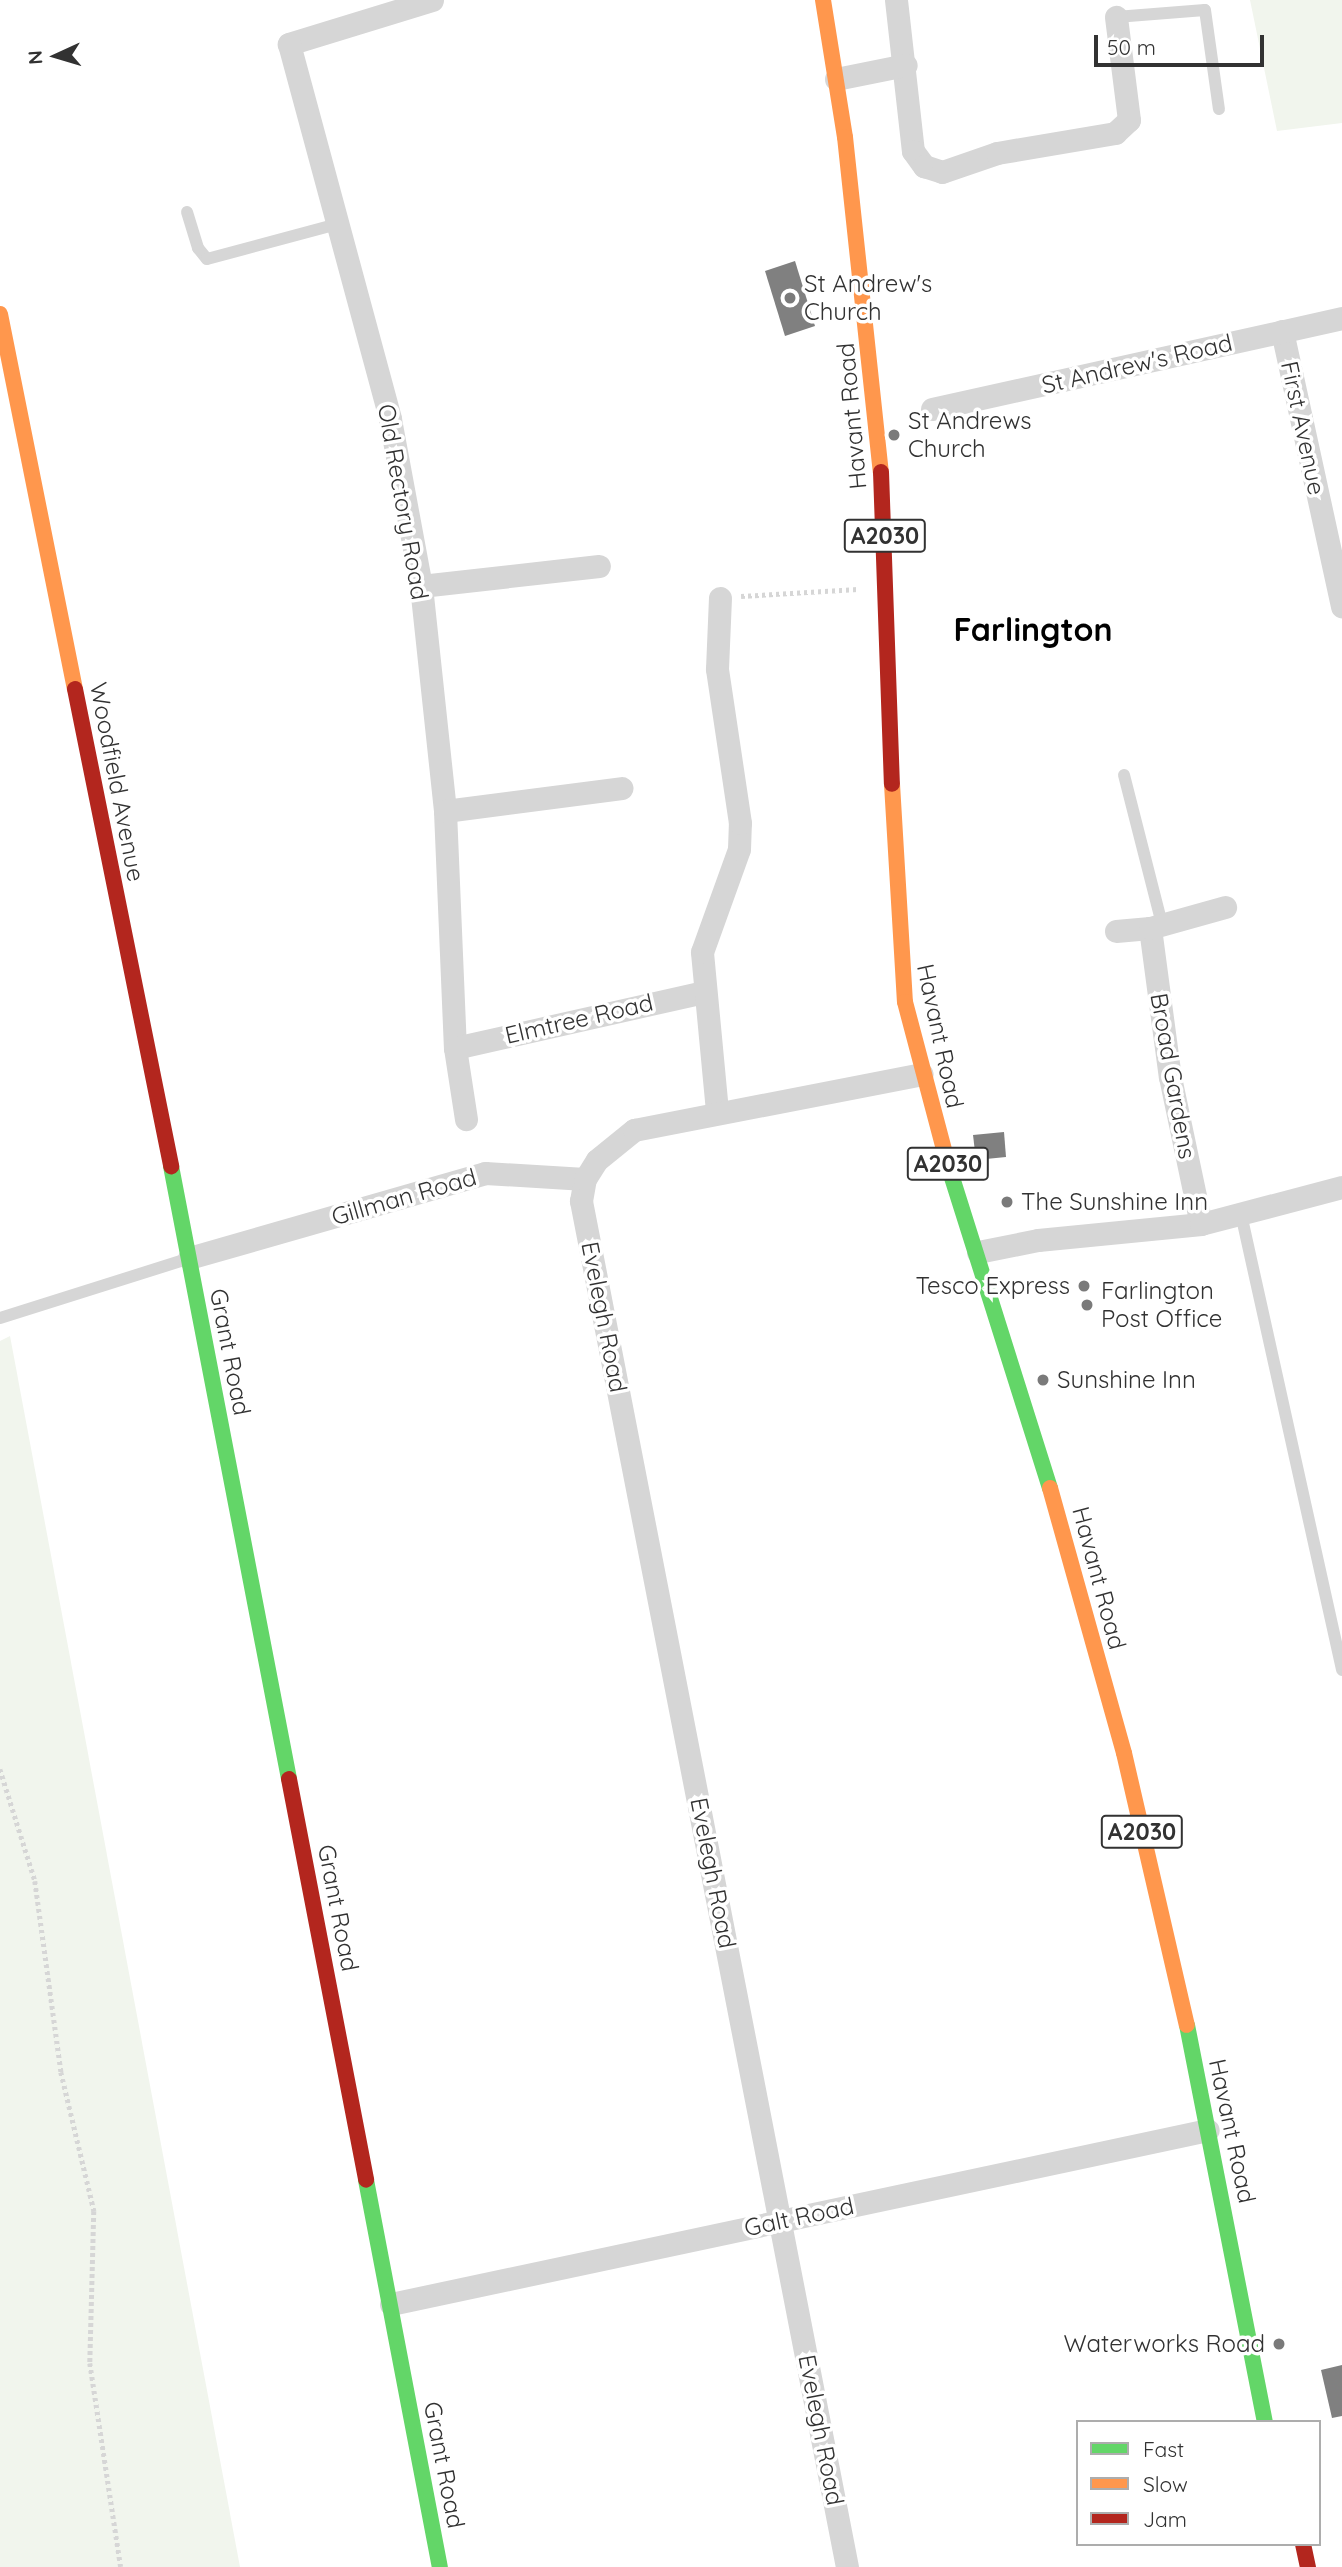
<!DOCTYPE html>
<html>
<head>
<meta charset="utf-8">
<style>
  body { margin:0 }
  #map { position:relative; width:1342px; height:2567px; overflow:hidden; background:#fff; font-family:Quicksand,sans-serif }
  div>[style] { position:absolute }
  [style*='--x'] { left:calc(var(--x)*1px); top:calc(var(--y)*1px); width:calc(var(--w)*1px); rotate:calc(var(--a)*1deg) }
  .green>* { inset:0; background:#f1f5ed }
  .building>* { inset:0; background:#808080 }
  .path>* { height:4.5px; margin-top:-2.25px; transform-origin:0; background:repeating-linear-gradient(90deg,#d6d6d6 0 3.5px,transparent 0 7px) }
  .lane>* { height:12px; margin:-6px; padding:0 6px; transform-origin:6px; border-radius:6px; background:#d6d6d6 }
  .street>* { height:23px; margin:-11.5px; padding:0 11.5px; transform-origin:11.5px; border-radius:11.5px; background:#d6d6d6 }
  .fast>* { height:16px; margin:-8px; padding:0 8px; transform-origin:8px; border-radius:8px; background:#63d668 }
  .slow>* { height:16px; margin:-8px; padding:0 8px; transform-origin:8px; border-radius:8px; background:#ff974d }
  .jam>* { height:16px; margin:-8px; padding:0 8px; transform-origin:8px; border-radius:8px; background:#b3261e }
  .dots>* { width:19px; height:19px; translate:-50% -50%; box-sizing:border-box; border:4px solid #fff; border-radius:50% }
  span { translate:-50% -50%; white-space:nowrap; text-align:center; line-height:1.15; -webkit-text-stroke:7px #fff; paint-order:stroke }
  .shield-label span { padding:2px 5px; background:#fff; border:2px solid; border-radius:5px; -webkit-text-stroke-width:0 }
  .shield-label { font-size:23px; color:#323232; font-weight:700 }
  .poi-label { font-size:24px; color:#323232 }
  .left { translate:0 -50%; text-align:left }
  .right { translate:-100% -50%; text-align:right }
  .street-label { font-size:24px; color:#323232 }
  .district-label { font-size:32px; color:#000; font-weight:700 }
  .legend { position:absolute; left:1076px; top:2420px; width:245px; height:126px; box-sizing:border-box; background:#fff; border:2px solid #adadad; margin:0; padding:9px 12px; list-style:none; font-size:21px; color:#323232 }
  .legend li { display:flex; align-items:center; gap:14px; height:35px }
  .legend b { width:35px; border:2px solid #adadad }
  .north { position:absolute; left:21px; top:21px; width:70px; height:70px; -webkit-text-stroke:5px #fff; paint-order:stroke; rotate:266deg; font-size:19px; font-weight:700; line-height:28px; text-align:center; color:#323232 }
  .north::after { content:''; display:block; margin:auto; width:24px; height:32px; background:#323232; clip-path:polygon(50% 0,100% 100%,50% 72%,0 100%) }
  .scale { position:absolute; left:1094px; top:35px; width:170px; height:32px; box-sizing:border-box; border:4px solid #323232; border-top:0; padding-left:9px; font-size:21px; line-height:24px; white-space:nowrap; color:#323232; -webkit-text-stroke:5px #fff; paint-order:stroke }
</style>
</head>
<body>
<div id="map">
  <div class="green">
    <div style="clip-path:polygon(1250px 0,1342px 0,1342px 123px,1277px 131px)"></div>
    <div style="clip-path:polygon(10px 1336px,240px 2567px,0 2567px,0 1341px)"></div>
  </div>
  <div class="building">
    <div style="clip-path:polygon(795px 261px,815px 326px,785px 336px,765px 271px)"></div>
    <div style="clip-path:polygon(1004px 1132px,1006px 1157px,976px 1160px,973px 1135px)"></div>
    <div style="clip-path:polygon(1342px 2365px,1342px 2416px,1332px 2418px,1321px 2370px)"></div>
  </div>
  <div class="path">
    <div style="--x:741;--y:596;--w:117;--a:-3.4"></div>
    <div style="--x:0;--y:1769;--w:117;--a:72.6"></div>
    <div style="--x:35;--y:1881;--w:193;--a:82.2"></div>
    <div style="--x:61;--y:2072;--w:143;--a:76.6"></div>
    <div style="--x:94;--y:2211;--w:152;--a:91.5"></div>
    <div style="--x:90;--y:2363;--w:206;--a:81.4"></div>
  </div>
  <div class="lane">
    <div style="--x:1116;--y:17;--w:89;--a:-4.5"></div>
    <div style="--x:1205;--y:10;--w:100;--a:82"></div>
    <div style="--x:187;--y:212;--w:38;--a:73"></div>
    <div style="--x:198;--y:248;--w:14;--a:51"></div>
    <div style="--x:207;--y:259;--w:136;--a:-15"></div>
    <div style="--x:1124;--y:775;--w:154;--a:75.7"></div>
    <div style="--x:1241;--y:1214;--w:467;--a:77.5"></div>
    <div style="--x:0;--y:1318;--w:196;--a:-17.5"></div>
  </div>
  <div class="street">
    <div style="--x:432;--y:0;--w:150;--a:162.9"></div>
    <div style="--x:289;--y:44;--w:388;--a:74.9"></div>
    <div style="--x:390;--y:419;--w:170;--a:79.5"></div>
    <div style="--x:421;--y:586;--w:226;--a:83.9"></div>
    <div style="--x:445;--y:811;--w:237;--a:87.6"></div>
    <div style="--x:455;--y:1048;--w:72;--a:81.2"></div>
    <div style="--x:896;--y:0;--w:152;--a:83.6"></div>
    <div style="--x:913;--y:151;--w:19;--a:54"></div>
    <div style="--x:924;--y:166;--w:19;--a:18"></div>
    <div style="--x:942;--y:172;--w:58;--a:-19.1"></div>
    <div style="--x:997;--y:153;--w:120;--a:-9.6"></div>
    <div style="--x:1115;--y:133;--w:19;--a:-43"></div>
    <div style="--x:1129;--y:120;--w:104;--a:-97.2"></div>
    <div style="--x:836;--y:79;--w:71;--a:-11.3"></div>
    <div style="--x:1282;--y:331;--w:282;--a:77.7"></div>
    <div style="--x:932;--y:409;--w:420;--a:-12.5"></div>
    <div style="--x:421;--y:586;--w:179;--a:-6.4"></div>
    <div style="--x:445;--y:811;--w:178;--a:-7.4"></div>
    <div style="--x:1150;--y:928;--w:150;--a:82.4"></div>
    <div style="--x:1170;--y:1077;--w:150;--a:78.1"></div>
    <div style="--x:1116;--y:931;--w:34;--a:-5"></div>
    <div style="--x:1150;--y:928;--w:78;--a:-15.6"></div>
    <div style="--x:455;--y:1048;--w:254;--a:-12.7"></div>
    <div style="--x:717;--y:1111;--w:160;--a:-95.4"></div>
    <div style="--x:702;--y:952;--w:109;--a:-70.2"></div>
    <div style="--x:739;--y:849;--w:26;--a:-88"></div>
    <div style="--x:740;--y:823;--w:156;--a:-98.5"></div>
    <div style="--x:717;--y:669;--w:71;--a:-87.6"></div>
    <div style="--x:978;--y:1252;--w:61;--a:-11.3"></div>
    <div style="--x:1038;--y:1240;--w:164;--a:-5.6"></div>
    <div style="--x:1201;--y:1224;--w:146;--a:-14.7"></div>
    <div style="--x:189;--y:1258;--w:308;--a:-16"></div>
    <div style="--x:485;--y:1173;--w:100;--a:3.4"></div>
    <div style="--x:391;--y:2304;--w:835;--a:-12.02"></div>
    <div style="--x:847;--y:2567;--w:1392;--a:-101.02"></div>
    <div style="--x:581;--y:1201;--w:22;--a:-80"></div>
    <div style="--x:585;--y:1179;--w:22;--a:-58"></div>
    <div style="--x:597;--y:1160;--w:48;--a:-39"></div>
    <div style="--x:634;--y:1130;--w:293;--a:-11"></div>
  </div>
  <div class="fast">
    <div style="--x:171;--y:1166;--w:624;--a:79.1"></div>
    <div style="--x:949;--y:1168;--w:336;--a:72.5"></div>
    <div style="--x:1187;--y:2025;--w:405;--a:78.9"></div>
    <div style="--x:366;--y:2180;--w:394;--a:79.2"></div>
  </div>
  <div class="slow">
    <div style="--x:823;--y:0;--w:139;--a:80.9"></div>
    <div style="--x:845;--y:137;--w:337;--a:83.9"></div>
    <div style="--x:0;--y:314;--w:382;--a:78.7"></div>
    <div style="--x:892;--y:784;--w:218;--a:86.6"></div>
    <div style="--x:905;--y:1002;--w:172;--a:75.2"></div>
    <div style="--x:1050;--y:1488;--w:275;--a:74.4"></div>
    <div style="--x:1124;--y:1753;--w:279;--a:77"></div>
  </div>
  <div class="jam">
    <div style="--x:881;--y:472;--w:312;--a:88"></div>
    <div style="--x:75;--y:689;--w:487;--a:78.6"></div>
    <div style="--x:289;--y:1779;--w:408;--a:79.1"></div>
    <div style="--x:1303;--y:2544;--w:24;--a:78"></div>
  </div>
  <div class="dots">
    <div style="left:790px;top:298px;background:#7a7a7a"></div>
    <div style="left:894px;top:435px;background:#7a7a7a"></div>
    <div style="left:1007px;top:1202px;background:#7a7a7a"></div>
    <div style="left:1084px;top:1286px;background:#7a7a7a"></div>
    <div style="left:1087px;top:1305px;background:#7a7a7a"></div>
    <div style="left:1043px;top:1380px;background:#7a7a7a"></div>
    <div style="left:1279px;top:2344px;background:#7a7a7a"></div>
  </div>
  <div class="shield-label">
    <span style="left:885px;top:536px">A2030</span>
    <span style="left:948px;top:1164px">A2030</span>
    <span style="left:1142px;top:1832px">A2030</span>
  </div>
  <div class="poi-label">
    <span class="left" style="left:804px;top:298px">St Andrew's<br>Church</span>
    <span class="left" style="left:908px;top:435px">St Andrews<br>Church</span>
    <span class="left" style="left:1021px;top:1202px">The Sunshine Inn</span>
    <span class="right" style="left:1070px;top:1286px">Tesco Express</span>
    <span class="left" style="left:1101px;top:1305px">Farlington<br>Post Office</span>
    <span class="left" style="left:1057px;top:1380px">Sunshine Inn</span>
    <span class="right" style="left:1265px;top:2344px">Waterworks Road</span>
  </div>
  <div class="street-label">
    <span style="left:1137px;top:364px;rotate:-13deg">St Andrew's Road</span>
    <span style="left:852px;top:416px;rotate:-95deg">Havant Road</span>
    <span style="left:1303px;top:428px;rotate:78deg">First Avenue</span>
    <span style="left:403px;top:502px;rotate:80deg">Old Rectory Road</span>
    <span style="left:117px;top:782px;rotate:79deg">Woodfield Avenue</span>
    <span style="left:579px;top:1019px;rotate:-13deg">Elmtree Road</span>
    <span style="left:940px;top:1036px;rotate:78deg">Havant Road</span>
    <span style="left:1173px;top:1076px;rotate:80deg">Broad Gardens</span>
    <span style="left:404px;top:1197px;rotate:-16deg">Gillman Road</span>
    <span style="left:604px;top:1317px;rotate:79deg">Evelegh Road</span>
    <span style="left:230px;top:1352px;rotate:79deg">Grant Road</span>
    <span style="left:1099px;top:1578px;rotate:75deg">Havant Road</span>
    <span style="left:713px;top:1873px;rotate:79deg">Evelegh Road</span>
    <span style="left:338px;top:1908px;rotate:79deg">Grant Road</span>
    <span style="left:1232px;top:2131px;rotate:78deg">Havant Road</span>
    <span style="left:799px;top:2217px;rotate:-12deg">Galt Road</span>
    <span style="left:821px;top:2430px;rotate:79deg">Evelegh Road</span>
    <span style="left:444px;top:2465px;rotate:79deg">Grant Road</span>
  </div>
  <div class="district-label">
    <span style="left:1033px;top:629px">Farlington</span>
  </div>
  <ul class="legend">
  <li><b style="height:9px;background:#63d668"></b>Fast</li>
  <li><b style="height:9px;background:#ff974d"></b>Slow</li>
  <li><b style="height:9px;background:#b3261e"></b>Jam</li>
  </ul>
  <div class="north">N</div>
  <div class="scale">50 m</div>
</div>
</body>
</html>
